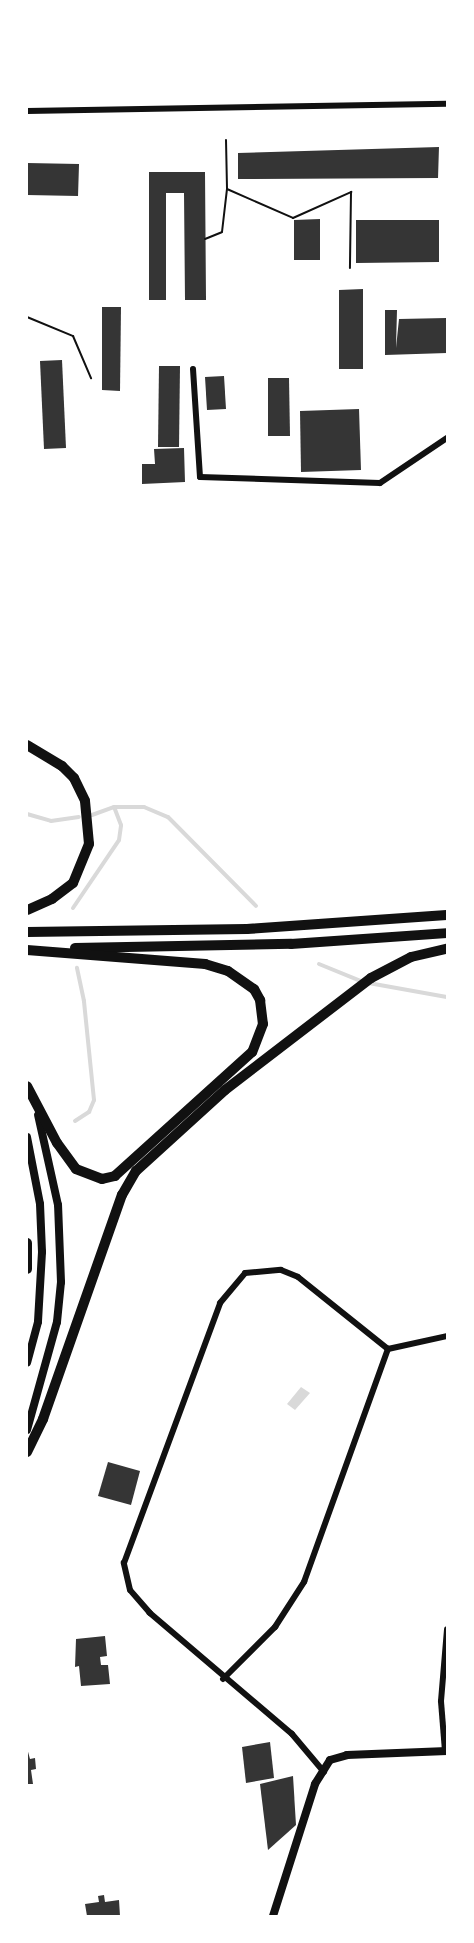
<!DOCTYPE html>
<html>
<head>
<meta charset="utf-8">
<style>
  body { margin:0 }
  #map { position:relative; width:474px; height:1943px; overflow:hidden; background:#fff; font-family:"Golos Text",sans-serif }
  div>[style] { position:absolute }
  [style*='--x'] { left:calc(var(--x)*1px); top:calc(var(--y)*1px); width:calc(var(--w)*1px); rotate:calc(var(--a)*1deg) }
  .water>* { inset:0; background:#d9d9d9 }
  .stream>* { height:4px; margin:-2px; padding:0 2px; transform-origin:2px; border-radius:2px; background:#d9d9d9 }
  .building>* { inset:0; background:#353535 }
  .path>* { height:2px; margin:-1px; padding:0 1px; transform-origin:1px; border-radius:1px; background:#111 }
  .minor>* { height:6px; margin:-3px; padding:0 3px; transform-origin:3px; border-radius:3px; background:#111 }
  .tertiary>* { height:8px; margin:-4px; padding:0 4px; transform-origin:4px; border-radius:4px; background:#111 }
  .secondary>* { height:8px; margin:-4px; padding:0 4px; transform-origin:4px; border-radius:4px; background:#111 }
  .motorway>* { height:10px; margin:-5px; padding:0 5px; transform-origin:5px; border-radius:5px; background:#111 }
  span { translate:-50% -50%; white-space:nowrap; text-align:center; line-height:1.15; -webkit-text-stroke:6px #fff; paint-order:stroke }
  .frame { position:absolute; inset:0; border:28px solid #fff; pointer-events:none }
</style>
</head>
<body>
<div id="map">
  <div class="water">
    <div style="clip-path:polygon(301px 1387px,310px 1393px,295px 1410px,287px 1404px)"></div>
  </div>
  <div class="stream">
    <div style="--x:27;--y:814;--w:25;--a:16"></div>
    <div style="--x:51;--y:821;--w:28;--a:-8"></div>
    <div style="--x:92;--y:815;--w:23;--a:-20"></div>
    <div style="--x:114;--y:807;--w:30;--a:0"></div>
    <div style="--x:144;--y:807;--w:26;--a:23"></div>
    <div style="--x:168;--y:817;--w:125;--a:45.3"></div>
    <div style="--x:73;--y:908;--w:82;--a:-55.9"></div>
    <div style="--x:119;--y:840;--w:15;--a:-82"></div>
    <div style="--x:121;--y:825;--w:19;--a:-111"></div>
    <div style="--x:319;--y:964;--w:48;--a:22.2"></div>
    <div style="--x:363;--y:982;--w:85;--a:10.1"></div>
    <div style="--x:75;--y:1121;--w:17;--a:-33"></div>
    <div style="--x:89;--y:1112;--w:13;--a:-67"></div>
    <div style="--x:94;--y:1100;--w:100;--a:-95.8"></div>
    <div style="--x:84;--y:1001;--w:34;--a:-102"></div>
  </div>
  <div class="building">
    <div style="clip-path:polygon(439px 147px,438px 178px,238px 179px,238px 153px)"></div>
    <div style="clip-path:polygon(27px 163px,79px 164px,78px 196px,27px 195px)"></div>
    <div style="clip-path:polygon(149px 172px,205px 172px,206px 300px,185px 300px,184px 193px,166px 193px,166px 300px,149px 300px)"></div>
    <div style="clip-path:polygon(320px 219px,320px 260px,294px 260px,294px 220px)"></div>
    <div style="clip-path:polygon(356px 220px,439px 220px,439px 262px,356px 263px)"></div>
    <div style="clip-path:polygon(363px 289px,363px 369px,339px 369px,339px 290px)"></div>
    <div style="clip-path:polygon(102px 307px,121px 307px,120px 391px,102px 390px)"></div>
    <div style="clip-path:polygon(385px 310px,397px 310px,396px 348px,399px 319px,447px 318px,447px 353px,385px 355px)"></div>
    <div style="clip-path:polygon(62px 360px,66px 448px,44px 449px,40px 361px)"></div>
    <div style="clip-path:polygon(159px 366px,180px 366px,179px 447px,158px 447px)"></div>
    <div style="clip-path:polygon(224px 376px,226px 409px,207px 410px,205px 377px)"></div>
    <div style="clip-path:polygon(268px 378px,289px 378px,290px 436px,268px 436px)"></div>
    <div style="clip-path:polygon(359px 409px,361px 470px,301px 472px,300px 411px)"></div>
    <div style="clip-path:polygon(184px 448px,185px 482px,142px 484px,142px 464px,155px 464px,154px 449px)"></div>
    <div style="clip-path:polygon(108px 1462px,140px 1471px,131px 1505px,98px 1496px)"></div>
    <div style="clip-path:polygon(105px 1636px,107px 1656px,100px 1657px,101px 1665px,108px 1665px,110px 1684px,81px 1686px,79px 1666px,75px 1667px,76px 1639px)"></div>
    <div style="clip-path:polygon(270px 1742px,274px 1778px,246px 1783px,242px 1747px)"></div>
    <div style="clip-path:polygon(27px 1748px,30px 1759px,35px 1758px,36px 1769px,31px 1770px,33px 1784px,27px 1784px)"></div>
    <div style="clip-path:polygon(293px 1776px,296px 1825px,268px 1850px,260px 1784px)"></div>
    <div style="clip-path:polygon(104px 1895px,105px 1902px,119px 1900px,120px 1916px,87px 1916px,85px 1904px,99px 1902px,98px 1896px)"></div>
  </div>
  <div class="path">
    <div style="--x:226;--y:140;--w:49;--a:88.8"></div>
    <div style="--x:227;--y:189;--w:72;--a:23.7"></div>
    <div style="--x:293;--y:218;--w:64;--a:-24.1"></div>
    <div style="--x:351;--y:192;--w:76;--a:90.8"></div>
    <div style="--x:205;--y:239;--w:18;--a:-22"></div>
    <div style="--x:222;--y:232;--w:43;--a:-83.4"></div>
    <div style="--x:27;--y:317;--w:50;--a:22.4"></div>
    <div style="--x:73;--y:336;--w:46;--a:66.8"></div>
  </div>
  <div class="minor">
    <div style="--x:27;--y:111;--w:420;--a:-1"></div>
    <div style="--x:193;--y:369;--w:108;--a:86.3"></div>
    <div style="--x:200;--y:477;--w:180;--a:1.9"></div>
    <div style="--x:380;--y:483;--w:81;--a:-33.9"></div>
    <div style="--x:223;--y:1679;--w:74;--a:-45"></div>
    <div style="--x:275;--y:1627;--w:54;--a:-57.2"></div>
    <div style="--x:304;--y:1582;--w:248;--a:-70.2"></div>
    <div style="--x:445;--y:1751;--w:50;--a:-94.6"></div>
    <div style="--x:441;--y:1701;--w:72;--a:-85.2"></div>
    <div style="--x:324;--y:1772;--w:50;--a:-130.1"></div>
    <div style="--x:292;--y:1734;--w:187;--a:-139.6"></div>
    <div style="--x:150;--y:1613;--w:30;--a:-131"></div>
    <div style="--x:130;--y:1590;--w:28;--a:-103"></div>
    <div style="--x:124;--y:1563;--w:277;--a:-69.7"></div>
    <div style="--x:220;--y:1303;--w:39;--a:-50"></div>
    <div style="--x:245;--y:1273;--w:36;--a:-5"></div>
    <div style="--x:281;--y:1270;--w:18;--a:22"></div>
    <div style="--x:298;--y:1277;--w:115;--a:38.7"></div>
    <div style="--x:388;--y:1349;--w:60;--a:-12.4"></div>
  </div>
  <div class="tertiary">
    <div style="--x:273;--y:1916;--w:139;--a:-72.3"></div>
    <div style="--x:315;--y:1784;--w:28;--a:-58"></div>
    <div style="--x:330;--y:1760;--w:18;--a:-16"></div>
    <div style="--x:347;--y:1755;--w:100;--a:-2.3"></div>
  </div>
  <div class="secondary">
    <div style="--x:27;--y:1137;--w:68;--a:79"></div>
    <div style="--x:40;--y:1204;--w:48;--a:87.6"></div>
    <div style="--x:42;--y:1252;--w:70;--a:93.3"></div>
    <div style="--x:38;--y:1322;--w:42;--a:105"></div>
    <div style="--x:27;--y:1430;--w:112;--a:-74.5"></div>
    <div style="--x:57;--y:1322;--w:40;--a:-84.3"></div>
    <div style="--x:61;--y:1282;--w:77;--a:-92.2"></div>
    <div style="--x:58;--y:1205;--w:92;--a:-102.5"></div>
  </div>
  <div class="motorway">
    <div style="--x:27;--y:745;--w:41;--a:31"></div>
    <div style="--x:62;--y:766;--w:17;--a:45"></div>
    <div style="--x:74;--y:778;--w:25;--a:64"></div>
    <div style="--x:85;--y:801;--w:43;--a:84.7"></div>
    <div style="--x:89;--y:844;--w:42;--a:112.3"></div>
    <div style="--x:73;--y:883;--w:26;--a:143"></div>
    <div style="--x:52;--y:899;--w:27;--a:156"></div>
    <div style="--x:27;--y:932;--w:220;--a:-0.8"></div>
    <div style="--x:247;--y:929;--w:200;--a:-4"></div>
    <div style="--x:75;--y:948;--w:216;--a:-1.1"></div>
    <div style="--x:291;--y:944;--w:156;--a:-4"></div>
    <div style="--x:27;--y:950;--w:179;--a:4.5"></div>
    <div style="--x:205;--y:964;--w:24;--a:17"></div>
    <div style="--x:228;--y:971;--w:32;--a:35"></div>
    <div style="--x:254;--y:989;--w:13;--a:61"></div>
    <div style="--x:260;--y:1000;--w:24;--a:83"></div>
    <div style="--x:263;--y:1024;--w:30;--a:111"></div>
    <div style="--x:252;--y:1052;--w:185;--a:137.9"></div>
    <div style="--x:115;--y:1176;--w:13;--a:167"></div>
    <div style="--x:102;--y:1179;--w:28;--a:-159"></div>
    <div style="--x:76;--y:1169;--w:32;--a:-126"></div>
    <div style="--x:57;--y:1143;--w:64;--a:-117.8"></div>
    <div style="--x:27;--y:1243;--w:26;--a:90"></div>
    <div style="--x:27;--y:1452;--w:37;--a:-64"></div>
    <div style="--x:43;--y:1419;--w:238;--a:-70.6"></div>
    <div style="--x:122;--y:1195;--w:28;--a:-60"></div>
    <div style="--x:136;--y:1171;--w:120;--a:-42.3"></div>
    <div style="--x:225;--y:1090;--w:184;--a:-37.5"></div>
    <div style="--x:371;--y:978;--w:45;--a:-27.7"></div>
    <div style="--x:411;--y:957;--w:37;--a:-13"></div>
  </div>
  <div class="frame"></div>
</div>
</body>
</html>
